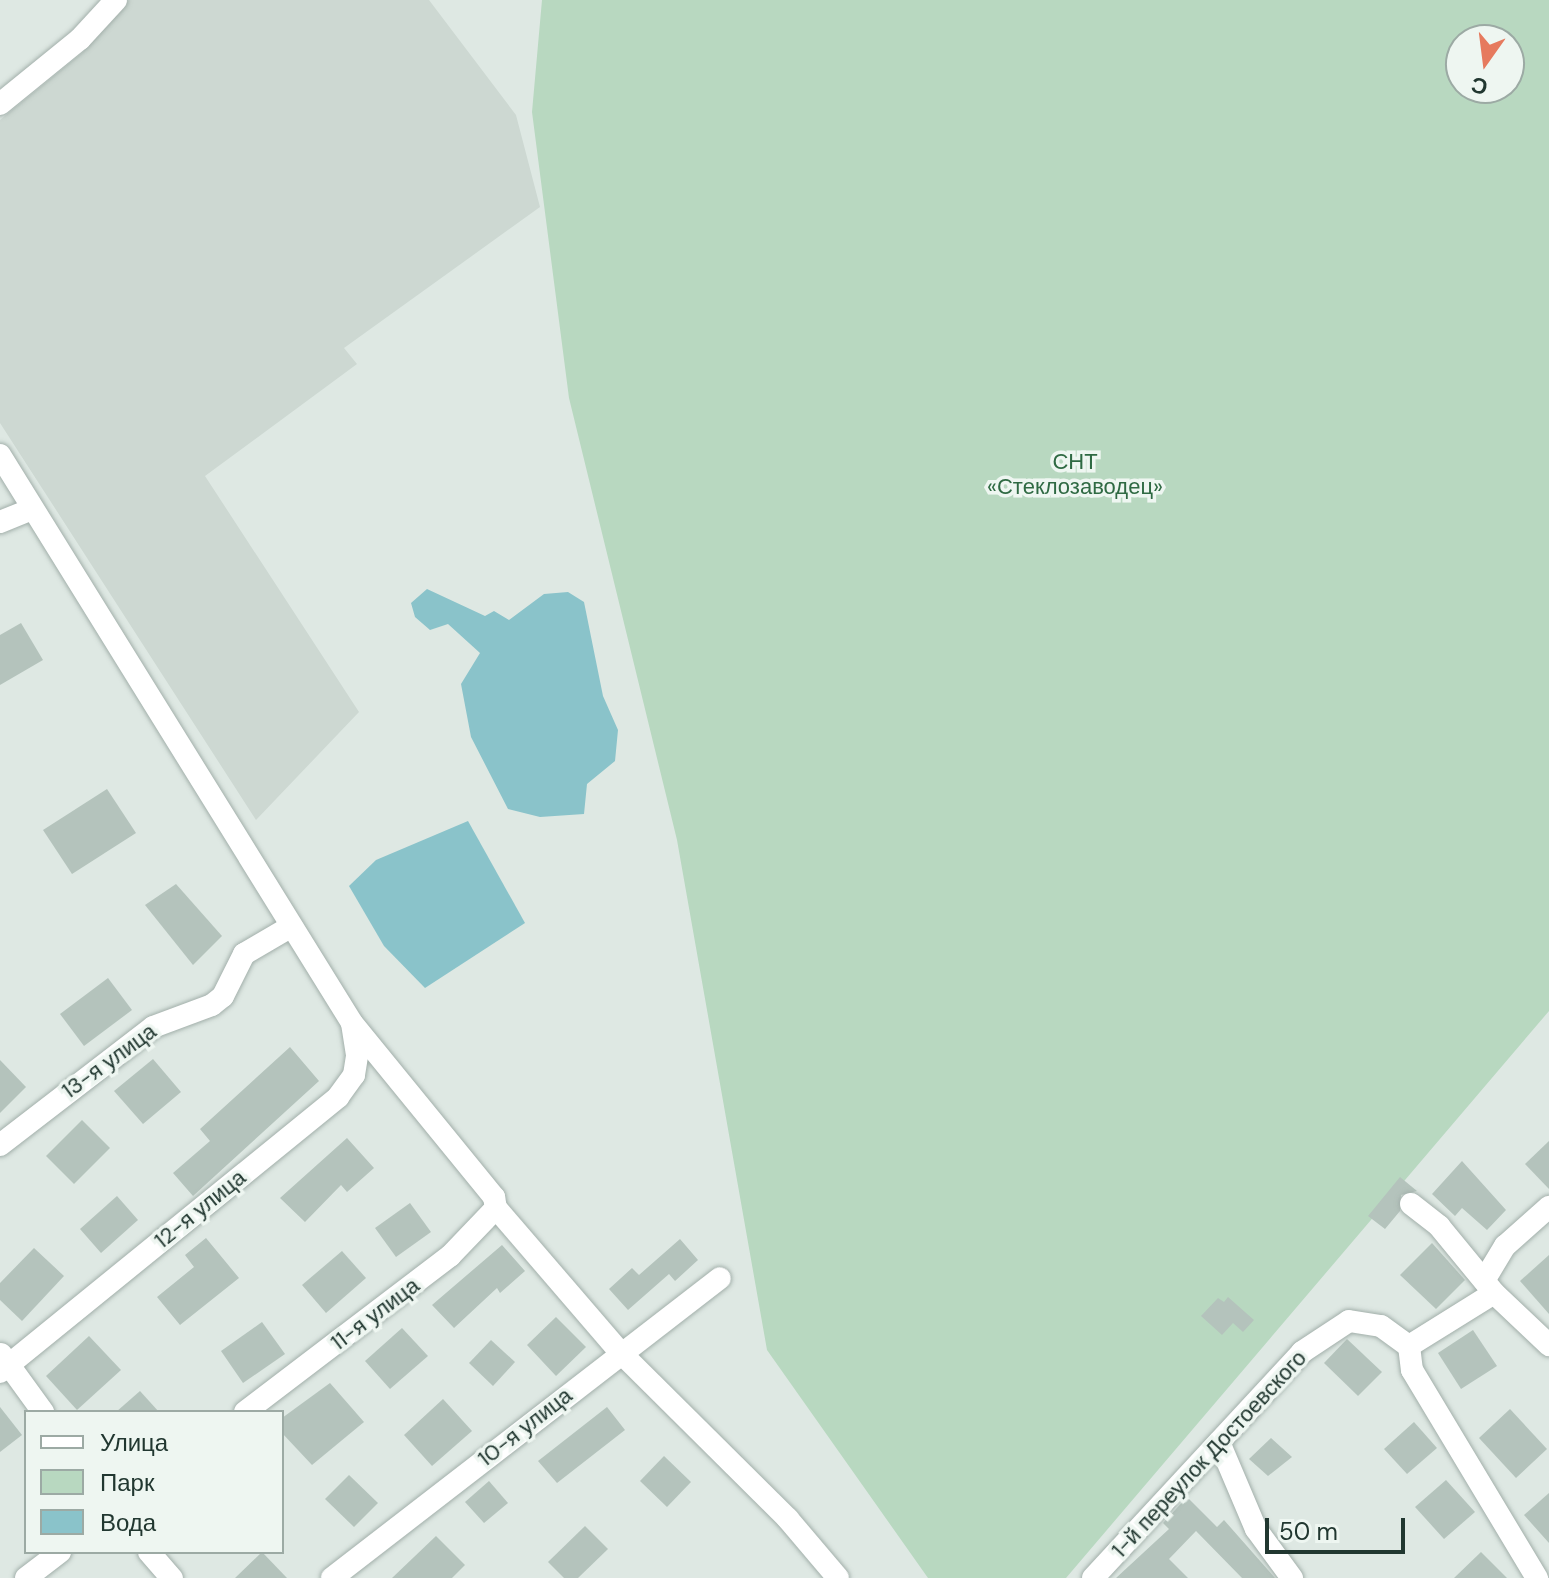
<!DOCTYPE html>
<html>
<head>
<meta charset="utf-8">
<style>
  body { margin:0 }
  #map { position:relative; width:1549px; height:1578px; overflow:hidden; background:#dee8e3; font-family:"DM Sans",sans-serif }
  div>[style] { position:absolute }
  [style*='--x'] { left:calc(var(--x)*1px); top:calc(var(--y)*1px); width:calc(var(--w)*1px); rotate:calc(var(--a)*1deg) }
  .built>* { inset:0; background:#cdd8d2 }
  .green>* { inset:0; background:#b8d8c0 }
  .water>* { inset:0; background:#8ac3ca }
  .building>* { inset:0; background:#b4c3bc }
  .roads { filter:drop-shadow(0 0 2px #a2afaa) drop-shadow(0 0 2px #a2afaa) }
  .minor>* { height:22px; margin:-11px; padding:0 11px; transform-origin:11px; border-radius:11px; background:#fff }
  span { translate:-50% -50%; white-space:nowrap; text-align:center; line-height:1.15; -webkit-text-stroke:7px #eef6f1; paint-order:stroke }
  .park-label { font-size:22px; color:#2f6a43 }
  .street-label { font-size:22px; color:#213730 }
  .legend { position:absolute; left:24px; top:1410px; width:260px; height:144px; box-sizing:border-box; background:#eef6f1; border:2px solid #9caaa4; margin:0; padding:10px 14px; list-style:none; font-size:24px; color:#213730 }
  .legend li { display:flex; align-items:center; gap:16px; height:40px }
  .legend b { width:40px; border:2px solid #9caaa4 }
  .north { position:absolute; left:1445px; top:24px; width:80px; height:80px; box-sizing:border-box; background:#eef6f1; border:2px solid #9caaa4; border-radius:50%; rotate:194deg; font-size:22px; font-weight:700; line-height:32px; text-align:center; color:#213730 }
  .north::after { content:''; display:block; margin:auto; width:28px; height:36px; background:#e67a5e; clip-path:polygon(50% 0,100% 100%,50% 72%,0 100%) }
  .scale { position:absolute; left:1265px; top:1518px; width:140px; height:36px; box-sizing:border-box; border:4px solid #213730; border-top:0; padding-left:10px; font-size:24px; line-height:28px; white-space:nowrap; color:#213730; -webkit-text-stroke:6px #eef6f1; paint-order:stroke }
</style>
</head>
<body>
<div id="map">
  <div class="built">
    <div style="clip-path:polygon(129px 0,429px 0,516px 115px,540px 207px,344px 348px,357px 364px,205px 476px,359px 712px,256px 820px,0 423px,0 120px,82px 53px)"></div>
  </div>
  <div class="green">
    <div style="clip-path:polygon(evenodd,542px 0,1549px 0,1549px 1011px,1066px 1578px,928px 1578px,767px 1350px,677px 840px,569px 398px,532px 112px,542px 0,1461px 40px,1509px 40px,1509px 88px,1461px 88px,1461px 40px)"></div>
  </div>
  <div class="water">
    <div style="clip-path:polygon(427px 589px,485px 616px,494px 611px,509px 620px,544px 594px,568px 592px,584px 602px,603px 696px,618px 730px,615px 761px,587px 784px,584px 814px,540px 817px,508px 809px,471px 737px,461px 684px,480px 653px,448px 624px,430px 630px,415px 617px,411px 603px)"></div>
    <div style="clip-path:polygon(468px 821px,525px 923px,425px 988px,384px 946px,349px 886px,376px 860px)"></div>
  </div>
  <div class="building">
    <div style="clip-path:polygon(21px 623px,43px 660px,0 685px,0 635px)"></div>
    <div style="clip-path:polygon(107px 789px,136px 833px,72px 874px,43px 830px)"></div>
    <div style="clip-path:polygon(176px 884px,222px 936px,193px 965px,145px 905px)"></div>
    <div style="clip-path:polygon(108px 978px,132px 1010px,84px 1046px,60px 1014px)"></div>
    <div style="clip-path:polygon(290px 1047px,319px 1081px,193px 1196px,173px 1173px,210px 1141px,200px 1129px)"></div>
    <div style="clip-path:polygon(153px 1059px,181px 1092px,143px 1124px,114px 1091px)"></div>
    <div style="clip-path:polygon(0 1060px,26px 1087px,0 1113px)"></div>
    <div style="clip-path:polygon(82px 1120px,110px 1148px,74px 1184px,46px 1156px)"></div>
    <div style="clip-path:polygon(347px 1138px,374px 1168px,347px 1192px,341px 1185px,305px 1222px,280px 1198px)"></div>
    <div style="clip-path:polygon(1549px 1141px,1549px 1189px,1525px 1164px)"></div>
    <div style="clip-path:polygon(1462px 1161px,1506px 1210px,1487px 1230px,1462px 1208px,1455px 1216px,1432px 1194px)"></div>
    <div style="clip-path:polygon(1400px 1177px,1417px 1191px,1401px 1195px,1400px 1211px,1385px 1229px,1368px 1216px)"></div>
    <div style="clip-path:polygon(117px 1196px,138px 1220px,101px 1253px,80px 1229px)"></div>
    <div style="clip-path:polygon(410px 1203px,431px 1232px,396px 1257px,375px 1228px)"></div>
    <div style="clip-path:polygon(206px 1238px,239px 1278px,180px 1325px,157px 1297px,194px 1267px,185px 1255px)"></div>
    <div style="clip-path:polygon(680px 1239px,698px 1260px,675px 1281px,669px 1274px,628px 1310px,609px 1289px,632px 1268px,639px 1275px)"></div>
    <div style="clip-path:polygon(1432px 1243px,1465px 1280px,1436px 1309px,1400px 1275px)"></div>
    <div style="clip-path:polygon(502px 1245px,525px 1271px,500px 1293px,497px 1288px,454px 1328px,432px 1305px)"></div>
    <div style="clip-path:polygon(34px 1248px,64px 1276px,22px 1321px,0 1300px,0 1283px)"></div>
    <div style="clip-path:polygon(342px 1251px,366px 1278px,326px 1313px,302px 1285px)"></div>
    <div style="clip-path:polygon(1549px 1255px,1549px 1314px,1520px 1281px)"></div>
    <div style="clip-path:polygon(1228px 1297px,1254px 1320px,1243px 1332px,1233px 1323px,1222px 1335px,1201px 1316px,1218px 1298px,1224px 1302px)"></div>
    <div style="clip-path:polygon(556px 1317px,586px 1347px,556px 1376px,527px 1345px)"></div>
    <div style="clip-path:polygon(262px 1322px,285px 1354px,243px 1383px,221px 1351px)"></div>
    <div style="clip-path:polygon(402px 1328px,428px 1356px,390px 1389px,365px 1361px)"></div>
    <div style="clip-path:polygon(1473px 1330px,1497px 1366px,1461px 1389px,1438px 1353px)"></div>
    <div style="clip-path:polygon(89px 1336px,121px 1370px,77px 1410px,46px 1376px)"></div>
    <div style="clip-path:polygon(1347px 1339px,1382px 1372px,1358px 1396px,1324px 1363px)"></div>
    <div style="clip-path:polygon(491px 1340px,515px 1362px,493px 1386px,469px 1363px)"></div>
    <div style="clip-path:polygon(330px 1383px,364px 1422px,312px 1465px,282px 1433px,282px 1418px)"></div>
    <div style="clip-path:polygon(140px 1391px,159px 1412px,116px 1412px)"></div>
    <div style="clip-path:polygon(443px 1399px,472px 1431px,432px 1466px,404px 1435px)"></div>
    <div style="clip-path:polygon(0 1407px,22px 1435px,0 1452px)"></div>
    <div style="clip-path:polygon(607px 1407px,625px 1430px,557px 1483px,538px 1461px)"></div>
    <div style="clip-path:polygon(1510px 1409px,1547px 1449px,1516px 1478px,1479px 1438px)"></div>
    <div style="clip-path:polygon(1414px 1422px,1437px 1448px,1407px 1474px,1384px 1449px)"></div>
    <div style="clip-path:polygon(1271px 1438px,1292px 1457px,1268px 1476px,1249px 1459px)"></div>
    <div style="clip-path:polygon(664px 1456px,691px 1482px,667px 1507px,640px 1481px)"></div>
    <div style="clip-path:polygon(349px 1475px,378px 1503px,354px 1527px,325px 1499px)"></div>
    <div style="clip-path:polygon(1446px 1480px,1475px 1512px,1444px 1539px,1415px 1507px)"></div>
    <div style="clip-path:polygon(489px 1481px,508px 1503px,484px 1523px,465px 1502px)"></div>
    <div style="clip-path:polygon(1549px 1493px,1549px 1543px,1524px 1515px)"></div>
    <div style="clip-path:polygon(1187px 1497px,1217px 1527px,1224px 1520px,1275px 1578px,1242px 1578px,1196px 1531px,1169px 1559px,1188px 1578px,1116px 1578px,1169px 1529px,1163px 1523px)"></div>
    <div style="clip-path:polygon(585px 1526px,608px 1549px,578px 1578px,564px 1578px,548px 1562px)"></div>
    <div style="clip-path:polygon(436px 1536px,465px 1565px,452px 1578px,392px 1578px)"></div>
    <div style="clip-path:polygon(262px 1552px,287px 1578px,235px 1578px)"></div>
    <div style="clip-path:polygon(1481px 1552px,1507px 1578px,1454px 1578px)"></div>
  </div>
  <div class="roads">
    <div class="minor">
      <div style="--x:0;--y:104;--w:103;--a:-39.1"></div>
      <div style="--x:80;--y:39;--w:53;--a:-47.3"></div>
      <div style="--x:0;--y:455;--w:668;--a:58.21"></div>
      <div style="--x:352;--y:1023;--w:225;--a:50.8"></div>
      <div style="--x:494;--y:1197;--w:11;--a:80"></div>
      <div style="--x:496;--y:1208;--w:190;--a:49.3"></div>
      <div style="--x:620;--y:1352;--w:237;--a:44.8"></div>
      <div style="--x:788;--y:1519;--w:77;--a:49.7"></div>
      <div style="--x:0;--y:522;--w:35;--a:-22"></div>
      <div style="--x:0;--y:1145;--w:193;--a:-37.6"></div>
      <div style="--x:153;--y:1027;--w:63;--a:-20.4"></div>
      <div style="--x:212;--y:1005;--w:14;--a:-39"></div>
      <div style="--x:223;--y:996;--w:47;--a:-63.4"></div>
      <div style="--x:244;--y:954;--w:53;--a:-30.4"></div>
      <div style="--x:1411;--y:1204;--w:36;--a:38"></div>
      <div style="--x:1439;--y:1226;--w:87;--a:50.6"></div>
      <div style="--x:1494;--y:1293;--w:76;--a:43.4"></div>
      <div style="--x:1485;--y:1279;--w:39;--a:-59"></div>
      <div style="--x:1505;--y:1246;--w:59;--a:-41.6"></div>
      <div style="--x:1409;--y:1346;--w:24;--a:83"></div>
      <div style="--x:1412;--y:1370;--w:243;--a:59"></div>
      <div style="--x:1;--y:1354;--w:72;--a:54.1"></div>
      <div style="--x:0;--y:1372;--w:436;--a:-39.1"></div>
      <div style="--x:338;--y:1097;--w:27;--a:-54"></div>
      <div style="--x:354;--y:1075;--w:20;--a:-81"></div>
      <div style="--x:357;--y:1055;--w:31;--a:-99"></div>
      <div style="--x:245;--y:1412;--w:258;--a:-37.3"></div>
      <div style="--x:450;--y:1256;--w:66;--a:-46.2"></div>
      <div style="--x:1219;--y:1442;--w:95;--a:67"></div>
      <div style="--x:1256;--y:1529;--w:61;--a:53.7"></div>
      <div style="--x:149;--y:1552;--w:35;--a:49"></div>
      <div style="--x:26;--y:1578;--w:43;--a:-37.4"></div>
      <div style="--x:332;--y:1578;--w:490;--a:-37.7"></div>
      <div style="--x:1093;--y:1578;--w:308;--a:-47.2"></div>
      <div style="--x:1302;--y:1352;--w:56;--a:-33.4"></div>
      <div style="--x:1349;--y:1321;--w:32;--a:9"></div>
      <div style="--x:1381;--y:1326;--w:34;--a:36"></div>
      <div style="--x:1409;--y:1346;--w:100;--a:-31.9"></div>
    </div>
  </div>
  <div class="park-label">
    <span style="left:1075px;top:474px">СНТ<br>«Стеклозаводец»</span>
  </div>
  <div class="street-label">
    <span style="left:109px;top:1061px;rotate:-36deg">13-я улица</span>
    <span style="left:200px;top:1209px;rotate:-39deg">12-я улица</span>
    <span style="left:375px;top:1314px;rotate:-37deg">11-я улица</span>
    <span style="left:525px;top:1427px;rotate:-38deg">10-я улица</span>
    <span style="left:1209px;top:1454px;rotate:-47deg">1-й переулок Достоевского</span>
  </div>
  <ul class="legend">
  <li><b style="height:10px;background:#fff"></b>Улица</li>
  <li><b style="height:22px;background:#b8d8c0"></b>Парк</li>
  <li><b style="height:22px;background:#8ac3ca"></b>Вода</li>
  </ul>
  <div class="north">С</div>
  <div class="scale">50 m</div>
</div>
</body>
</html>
